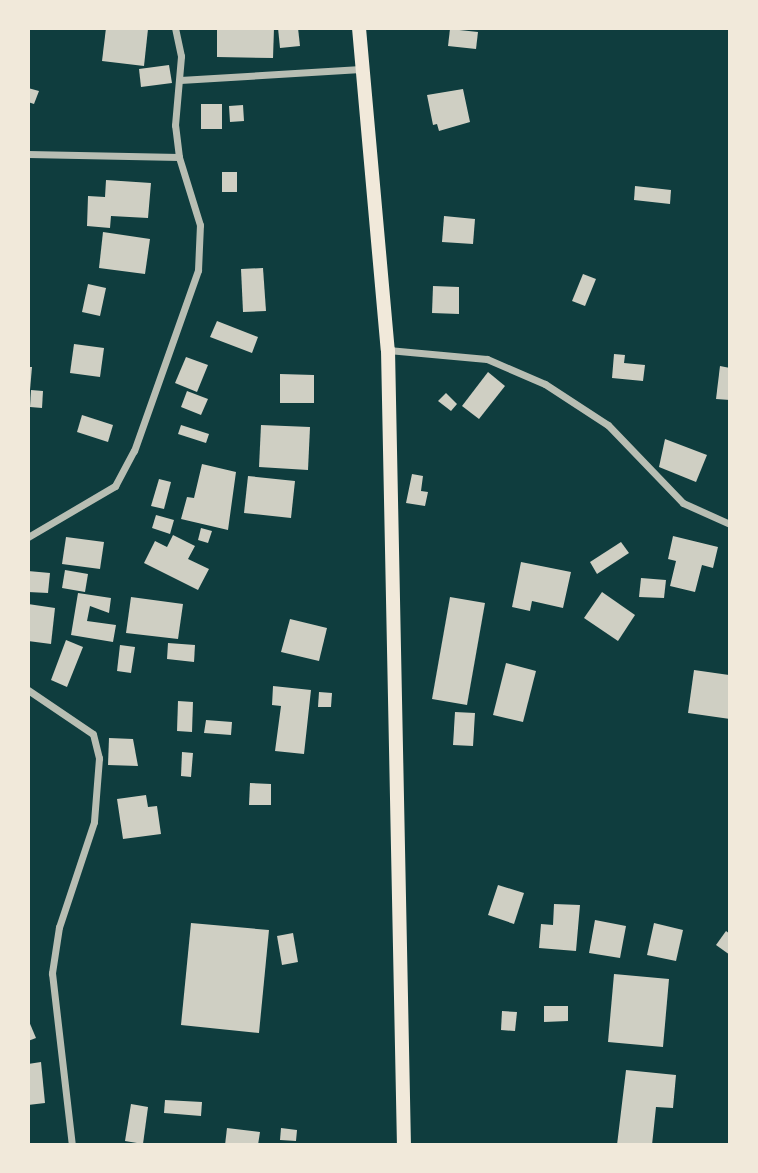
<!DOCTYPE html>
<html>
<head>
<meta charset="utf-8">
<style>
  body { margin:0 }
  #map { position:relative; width:758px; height:1173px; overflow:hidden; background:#0f3d3e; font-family:Roboto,sans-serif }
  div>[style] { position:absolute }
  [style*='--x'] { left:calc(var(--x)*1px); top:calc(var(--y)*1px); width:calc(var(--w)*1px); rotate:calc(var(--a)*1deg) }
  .building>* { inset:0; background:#cfcfc3 }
  .minor>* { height:7px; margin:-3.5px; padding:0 3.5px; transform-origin:3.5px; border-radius:3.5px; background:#b8beb3 }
  .secondary>* { height:14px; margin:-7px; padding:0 7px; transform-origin:7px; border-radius:7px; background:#f1e9da }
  span { translate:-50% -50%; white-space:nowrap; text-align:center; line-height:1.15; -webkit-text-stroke:7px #f1e9da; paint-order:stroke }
  .frame { position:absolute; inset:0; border:30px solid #f1e9da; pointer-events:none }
</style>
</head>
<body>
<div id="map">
  <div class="building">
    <div style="clip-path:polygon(106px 28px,148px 29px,144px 66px,102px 61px)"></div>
    <div style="clip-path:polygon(217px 28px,274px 28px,273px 58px,217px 57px)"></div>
    <div style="clip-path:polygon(278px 28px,298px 28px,300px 46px,280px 48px)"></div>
    <div style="clip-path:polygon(450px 29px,478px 32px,476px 49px,448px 46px)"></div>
    <div style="clip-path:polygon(169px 65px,172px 83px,141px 87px,139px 69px)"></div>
    <div style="clip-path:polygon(28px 88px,39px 91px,34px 104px,28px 102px)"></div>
    <div style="clip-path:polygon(463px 89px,470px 122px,439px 131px,437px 124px,433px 125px,427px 95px)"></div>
    <div style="clip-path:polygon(201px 104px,222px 104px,222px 129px,201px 129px)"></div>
    <div style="clip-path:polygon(243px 105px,244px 121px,230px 122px,229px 106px)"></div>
    <div style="clip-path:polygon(222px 172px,237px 172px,237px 192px,222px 192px)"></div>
    <div style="clip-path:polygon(106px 180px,151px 183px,148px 218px,111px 216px,110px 228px,87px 226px,88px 196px,105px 197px)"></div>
    <div style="clip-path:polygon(635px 186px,671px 190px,670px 204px,634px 200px)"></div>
    <div style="clip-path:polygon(444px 216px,475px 219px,473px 244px,442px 242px)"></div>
    <div style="clip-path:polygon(103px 232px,150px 239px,145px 274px,99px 268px)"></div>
    <div style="clip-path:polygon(263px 268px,266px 311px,243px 312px,241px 269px)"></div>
    <div style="clip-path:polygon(583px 274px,596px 279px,585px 306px,572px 301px)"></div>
    <div style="clip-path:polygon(88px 284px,106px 288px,100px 316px,82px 312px)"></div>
    <div style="clip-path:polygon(433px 286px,459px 287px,459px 314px,432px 313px)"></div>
    <div style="clip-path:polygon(217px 321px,258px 337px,252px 353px,210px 337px)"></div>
    <div style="clip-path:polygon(74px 344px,104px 348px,100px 377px,70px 373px)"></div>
    <div style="clip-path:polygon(614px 354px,625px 355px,624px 363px,645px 365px,643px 381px,612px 378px)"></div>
    <div style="clip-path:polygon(186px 357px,208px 365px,197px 392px,175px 383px)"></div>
    <div style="clip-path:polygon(720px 366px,730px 368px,730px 400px,716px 399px)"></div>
    <div style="clip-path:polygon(28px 367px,32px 367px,30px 390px,28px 390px)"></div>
    <div style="clip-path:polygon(488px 372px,505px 386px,479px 419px,462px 406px)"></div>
    <div style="clip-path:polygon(280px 374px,314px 375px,314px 403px,280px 403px)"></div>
    <div style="clip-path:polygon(31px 390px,43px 391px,42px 408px,30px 407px)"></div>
    <div style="clip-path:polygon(187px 391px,208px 399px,201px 415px,181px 407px)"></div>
    <div style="clip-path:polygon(446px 393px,457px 404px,451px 411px,438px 401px)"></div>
    <div style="clip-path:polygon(82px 415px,113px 425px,108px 442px,77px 432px)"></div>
    <div style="clip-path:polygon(181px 425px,209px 434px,206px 443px,178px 434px)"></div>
    <div style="clip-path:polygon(261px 425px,310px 427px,308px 470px,259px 467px)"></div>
    <div style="clip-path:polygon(665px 439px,707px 455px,696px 482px,659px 467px)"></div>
    <div style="clip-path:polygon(202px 464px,236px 472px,228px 530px,181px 519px,187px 497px,194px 498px)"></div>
    <div style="clip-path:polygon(412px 474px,423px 476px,421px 491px,428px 492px,425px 506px,406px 503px)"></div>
    <div style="clip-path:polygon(248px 476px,295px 481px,291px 518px,244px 513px)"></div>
    <div style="clip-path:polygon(159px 479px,171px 482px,164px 509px,151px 506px)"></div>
    <div style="clip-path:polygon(156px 515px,174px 520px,170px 534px,152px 528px)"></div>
    <div style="clip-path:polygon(201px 528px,212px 531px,208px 543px,198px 540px)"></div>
    <div style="clip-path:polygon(173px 535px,195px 546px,188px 559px,209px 569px,198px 590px,144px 563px,155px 541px,167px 547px)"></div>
    <div style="clip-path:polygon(673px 536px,718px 547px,713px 568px,702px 565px,695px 592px,670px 586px,676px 561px,668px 559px)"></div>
    <div style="clip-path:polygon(66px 537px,104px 542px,100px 569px,62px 564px)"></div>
    <div style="clip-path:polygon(621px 542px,629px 553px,597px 574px,590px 562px)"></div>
    <div style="clip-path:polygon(521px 562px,571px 572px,563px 608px,532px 601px,530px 611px,512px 607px)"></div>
    <div style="clip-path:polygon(65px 570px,88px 574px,85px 592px,62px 588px)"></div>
    <div style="clip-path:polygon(28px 571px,50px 573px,48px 593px,28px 592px)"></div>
    <div style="clip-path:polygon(641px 578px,666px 580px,664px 598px,639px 597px)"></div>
    <div style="clip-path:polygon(602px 592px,635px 615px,618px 641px,584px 618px)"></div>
    <div style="clip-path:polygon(78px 593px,111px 598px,109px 613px,90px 606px,87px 621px,116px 625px,113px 642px,71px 635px)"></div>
    <div style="clip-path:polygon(131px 597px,183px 604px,178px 639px,126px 633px)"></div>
    <div style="clip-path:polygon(450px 597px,485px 603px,467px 705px,432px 699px)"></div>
    <div style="clip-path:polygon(28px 604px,55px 608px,51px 644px,28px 641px)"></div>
    <div style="clip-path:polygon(290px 619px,327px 628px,319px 661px,281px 652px)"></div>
    <div style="clip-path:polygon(66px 640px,83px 647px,67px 687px,51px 680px)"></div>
    <div style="clip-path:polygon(168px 643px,195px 645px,194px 662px,167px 659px)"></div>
    <div style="clip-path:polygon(120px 645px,135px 647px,131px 673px,117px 671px)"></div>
    <div style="clip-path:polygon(506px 663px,536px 671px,523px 722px,493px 715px)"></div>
    <div style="clip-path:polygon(694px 670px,729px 675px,730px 719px,688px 713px)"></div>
    <div style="clip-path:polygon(273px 686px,311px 690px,304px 754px,275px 751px,281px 706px,272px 705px)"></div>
    <div style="clip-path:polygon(319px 692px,332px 693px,331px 707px,318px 707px)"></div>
    <div style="clip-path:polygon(178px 701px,193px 702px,192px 732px,177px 731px)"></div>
    <div style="clip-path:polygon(455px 712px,475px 713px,473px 746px,453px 745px)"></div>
    <div style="clip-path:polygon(206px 720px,232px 722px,231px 735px,204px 733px)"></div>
    <div style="clip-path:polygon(109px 738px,133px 739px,138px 766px,108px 765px)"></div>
    <div style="clip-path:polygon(182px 752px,193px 753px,191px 777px,181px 776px)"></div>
    <div style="clip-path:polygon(250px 783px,271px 784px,271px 805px,249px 805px)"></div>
    <div style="clip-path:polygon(146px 795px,148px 807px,157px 806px,161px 834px,123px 839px,117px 799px)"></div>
    <div style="clip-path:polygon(498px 885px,524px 893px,514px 924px,488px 915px)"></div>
    <div style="clip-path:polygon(554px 904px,580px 905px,576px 951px,539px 948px,541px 924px,553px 925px)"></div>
    <div style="clip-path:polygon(595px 920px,626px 926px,620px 958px,589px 953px)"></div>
    <div style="clip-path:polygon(191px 923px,269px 930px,259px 1033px,181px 1025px)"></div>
    <div style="clip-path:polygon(654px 923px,683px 930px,676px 961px,647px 955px)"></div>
    <div style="clip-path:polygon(726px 931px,730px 934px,730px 955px,716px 945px)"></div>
    <div style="clip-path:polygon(293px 933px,298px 962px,282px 965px,277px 936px)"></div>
    <div style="clip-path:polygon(614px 974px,669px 979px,663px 1047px,608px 1042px)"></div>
    <div style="clip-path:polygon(544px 1006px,568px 1006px,568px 1021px,544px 1022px)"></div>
    <div style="clip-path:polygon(502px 1011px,517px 1012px,515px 1031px,501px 1030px)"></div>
    <div style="clip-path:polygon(28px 1019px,36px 1038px,28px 1041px)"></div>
    <div style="clip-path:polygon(41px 1062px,45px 1103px,28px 1105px,28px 1064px)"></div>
    <div style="clip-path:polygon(626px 1070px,676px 1075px,673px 1108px,656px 1107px,652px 1145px,617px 1145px)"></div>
    <div style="clip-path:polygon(165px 1100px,202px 1102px,201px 1116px,164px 1113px)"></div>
    <div style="clip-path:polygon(131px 1104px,148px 1107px,143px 1144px,125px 1141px)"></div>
    <div style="clip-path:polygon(227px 1128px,260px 1132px,258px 1145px,225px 1145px)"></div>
    <div style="clip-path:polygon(281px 1128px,297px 1130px,296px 1141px,280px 1140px)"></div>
  </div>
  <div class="minor">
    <div style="--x:180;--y:80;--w:181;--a:-3.5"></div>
    <div style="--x:28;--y:154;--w:151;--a:1.1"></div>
    <div style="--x:388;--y:350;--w:99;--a:5.2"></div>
    <div style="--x:487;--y:359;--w:63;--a:23.3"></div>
    <div style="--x:545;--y:384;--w:75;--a:33.1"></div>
    <div style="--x:608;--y:425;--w:108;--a:46.1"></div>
    <div style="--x:683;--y:503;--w:51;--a:24.1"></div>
    <div style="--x:28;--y:537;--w:101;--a:-30.4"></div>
    <div style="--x:115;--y:486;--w:40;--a:-62"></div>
    <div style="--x:134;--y:451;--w:192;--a:-70.5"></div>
    <div style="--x:198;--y:270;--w:45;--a:-87.5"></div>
    <div style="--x:200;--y:225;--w:71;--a:-107.2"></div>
    <div style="--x:179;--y:157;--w:32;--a:-97"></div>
    <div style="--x:175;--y:125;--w:69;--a:-85"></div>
    <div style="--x:181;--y:56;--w:29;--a:-102"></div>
    <div style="--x:28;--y:690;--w:78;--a:34.1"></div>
    <div style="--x:93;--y:734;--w:25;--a:76"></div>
    <div style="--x:99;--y:758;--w:64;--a:94.5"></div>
    <div style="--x:94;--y:822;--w:111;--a:108.4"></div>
    <div style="--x:59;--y:927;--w:47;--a:98.7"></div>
    <div style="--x:52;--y:973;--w:173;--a:83.4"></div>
  </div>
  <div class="secondary">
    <div style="--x:359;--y:28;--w:323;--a:84.9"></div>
    <div style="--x:388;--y:350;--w:795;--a:88.85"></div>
  </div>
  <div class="frame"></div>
</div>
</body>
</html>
